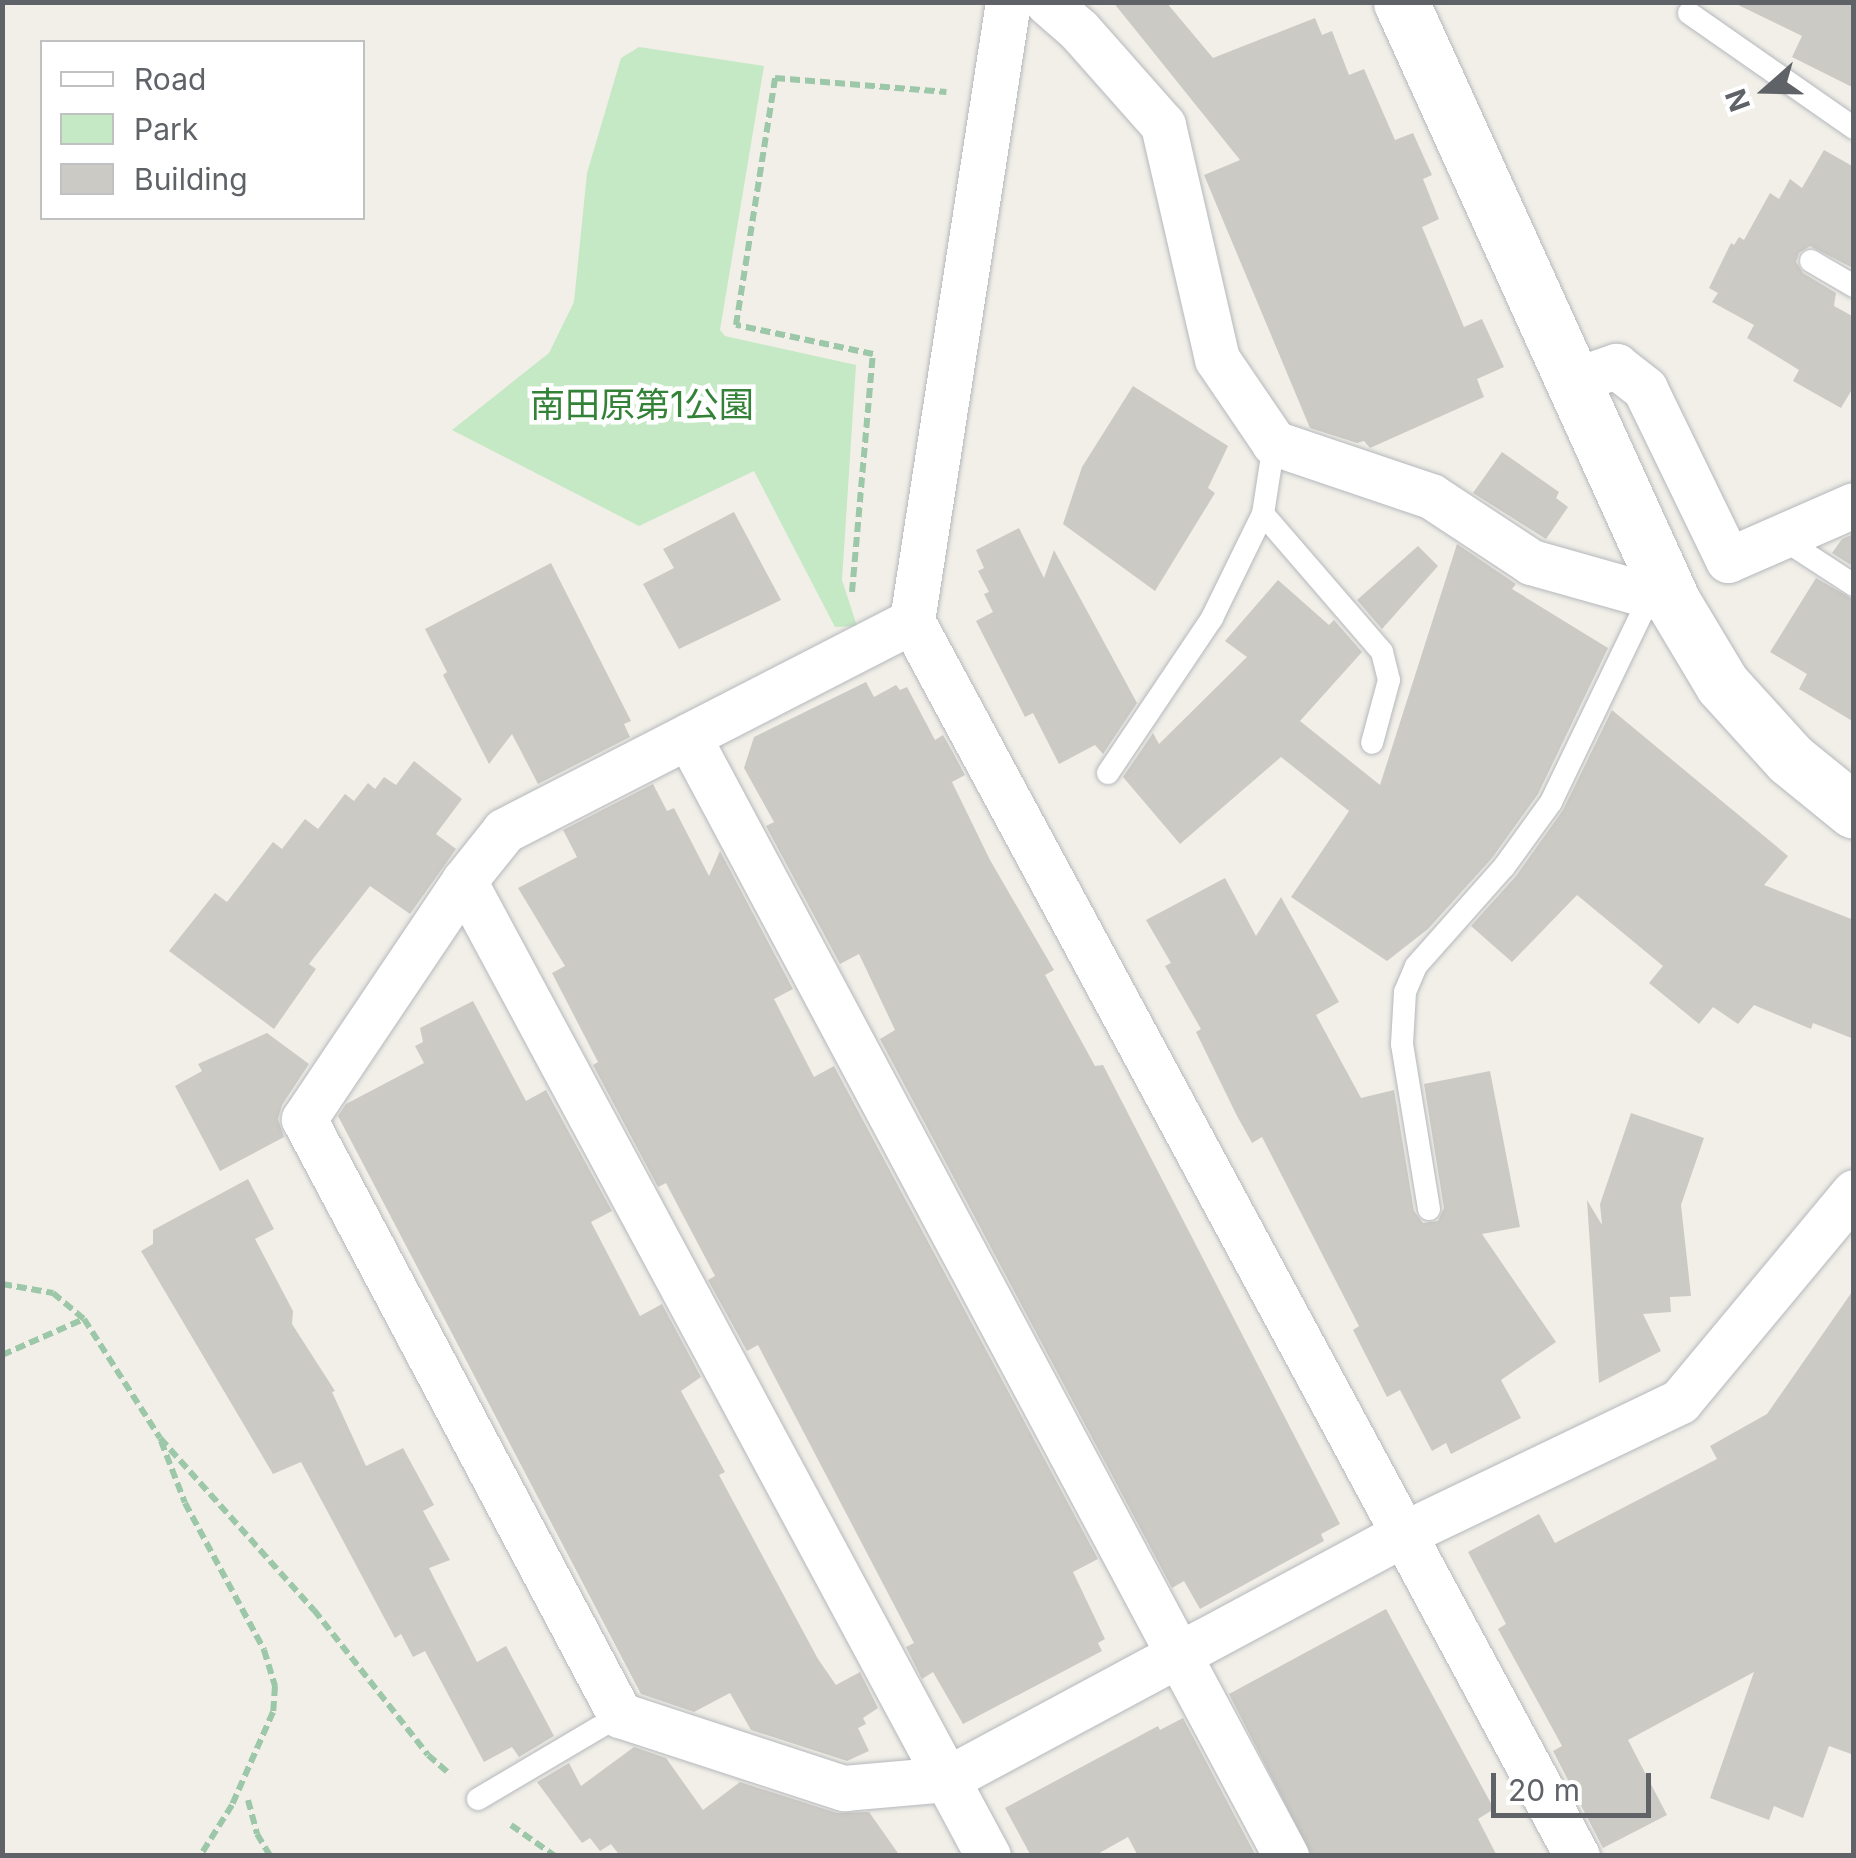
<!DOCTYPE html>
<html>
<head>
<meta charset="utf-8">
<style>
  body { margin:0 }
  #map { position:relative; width:1856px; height:1858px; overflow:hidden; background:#f1efe8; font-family:Inter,"Noto Sans JP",sans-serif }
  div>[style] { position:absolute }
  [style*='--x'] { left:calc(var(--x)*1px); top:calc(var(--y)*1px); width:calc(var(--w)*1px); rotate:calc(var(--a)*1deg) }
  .green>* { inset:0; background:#c5e8c5 }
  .building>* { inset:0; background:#cccac5 }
  .path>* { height:6px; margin-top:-3px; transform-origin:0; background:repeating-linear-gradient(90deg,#9cc7a9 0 10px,transparent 0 15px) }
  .roads { filter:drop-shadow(0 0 2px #b5b8bc) drop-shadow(0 0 2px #b5b8bc) }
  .lane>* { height:22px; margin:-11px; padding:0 11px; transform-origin:11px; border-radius:11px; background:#fff }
  .street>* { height:45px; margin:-22.5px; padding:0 22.5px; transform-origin:22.5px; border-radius:22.5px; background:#fff }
  .secondary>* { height:55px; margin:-27.5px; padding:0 27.5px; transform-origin:27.5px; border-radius:27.5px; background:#fff }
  span { translate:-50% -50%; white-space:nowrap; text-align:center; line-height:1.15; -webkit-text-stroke:9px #fff; paint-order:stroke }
  .park-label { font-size:35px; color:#348238 }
  .frame { position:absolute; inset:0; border:5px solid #5f6368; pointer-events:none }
  .legend { position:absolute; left:40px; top:40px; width:325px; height:180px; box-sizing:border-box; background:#fff; border:2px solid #bfc1c3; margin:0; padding:12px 18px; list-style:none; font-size:30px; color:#5f6368 }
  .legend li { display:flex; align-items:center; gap:20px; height:50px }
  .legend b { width:50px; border:2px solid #bfc1c3 }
  .north { position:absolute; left:1716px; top:40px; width:100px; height:100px; -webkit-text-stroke:8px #fff; paint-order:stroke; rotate:250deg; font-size:28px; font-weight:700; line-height:40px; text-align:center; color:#5f6368 }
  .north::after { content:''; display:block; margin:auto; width:35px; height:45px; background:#5f6368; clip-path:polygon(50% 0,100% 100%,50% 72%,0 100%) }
  .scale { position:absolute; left:1491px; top:1773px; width:160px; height:45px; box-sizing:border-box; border:5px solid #5f6368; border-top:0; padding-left:12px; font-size:30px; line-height:35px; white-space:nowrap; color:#5f6368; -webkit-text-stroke:8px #fff; paint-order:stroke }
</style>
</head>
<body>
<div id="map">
  <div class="green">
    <div style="clip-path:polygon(639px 47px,764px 66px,720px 330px,725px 336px,856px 365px,842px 580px,857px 626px,835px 627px,754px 471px,639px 526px,452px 430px,549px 353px,574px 302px,587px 173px,621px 58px)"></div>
  </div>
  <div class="building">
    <div style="clip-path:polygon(1113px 2px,1166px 2px,1213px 58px,1315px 18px,1322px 35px,1332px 31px,1349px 75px,1364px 69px,1395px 140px,1413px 133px,1432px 175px,1423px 179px,1439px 219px,1422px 227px,1464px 327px,1482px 319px,1504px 367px,1477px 379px,1484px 397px,1370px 448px,1364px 441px,1357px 443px,1310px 428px,1204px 175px,1240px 160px)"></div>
    <div style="clip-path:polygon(1732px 2px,1854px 2px,1854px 88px,1792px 57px,1802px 36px)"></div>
    <div style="clip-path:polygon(1824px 150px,1854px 167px,1854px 262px,1851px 267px,1810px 246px,1799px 253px,1796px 262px,1803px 273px,1836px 293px,1834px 306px,1854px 317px,1854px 386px,1841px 408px,1793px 381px,1799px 370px,1747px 338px,1754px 325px,1712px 302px,1718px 293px,1709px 288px,1731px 243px,1734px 245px,1739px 237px,1744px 240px,1770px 193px,1779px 199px,1790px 179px,1802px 188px)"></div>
    <div style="clip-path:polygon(1133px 386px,1228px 446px,1208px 488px,1215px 493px,1155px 591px,1063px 524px,1082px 467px)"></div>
    <div style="clip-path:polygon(1502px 452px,1559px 492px,1556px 498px,1568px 507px,1546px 539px,1473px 493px)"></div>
    <div style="clip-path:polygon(734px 512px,781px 600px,679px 649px,643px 584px,674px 568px,663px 549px)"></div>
    <div style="clip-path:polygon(1019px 528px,1044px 578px,1054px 550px,1137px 703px,1103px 754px,1095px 745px,1059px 764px,1033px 713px,1025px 717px,976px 621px,993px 612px,984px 594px,989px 592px,978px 571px,984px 568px,976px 550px)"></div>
    <div style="clip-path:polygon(1854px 534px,1854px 567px,1832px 553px,1842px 539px)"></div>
    <div style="clip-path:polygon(1457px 544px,1516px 584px,1512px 589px,1608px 648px,1538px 794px,1492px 858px,1428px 929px,1387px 961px,1291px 897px,1349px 811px,1281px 757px,1180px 844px,1123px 777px,1153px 733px,1159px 744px,1247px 657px,1225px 641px,1278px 580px,1329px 625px,1334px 620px,1362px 652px,1300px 721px,1380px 785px)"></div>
    <div style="clip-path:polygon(1418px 546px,1438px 566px,1382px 629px,1357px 600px)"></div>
    <div style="clip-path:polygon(551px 563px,631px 721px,624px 724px,630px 737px,538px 784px,512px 734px,489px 764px,443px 675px,447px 672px,425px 629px)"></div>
    <div style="clip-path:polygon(1816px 578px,1854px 600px,1854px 722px,1799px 689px,1807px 674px,1770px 652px)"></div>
    <div style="clip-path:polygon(866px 682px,874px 697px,896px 685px,900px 690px,907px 687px,935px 740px,943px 735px,951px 749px,965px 775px,952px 782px,990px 860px,1054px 970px,1045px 975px,1095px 1066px,1103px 1065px,1340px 1524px,1321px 1534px,1324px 1541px,1200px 1609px,1184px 1581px,1172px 1588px,880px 1039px,895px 1030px,859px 954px,840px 964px,766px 826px,774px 822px,744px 768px,754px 737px)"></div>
    <div style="clip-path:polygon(1612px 710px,1788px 856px,1764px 885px,1854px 920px,1854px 1039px,1813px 1023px,1811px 1029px,1754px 1005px,1738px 1024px,1713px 1007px,1699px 1024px,1649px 983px,1663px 966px,1577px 895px,1512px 962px,1471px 926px,1516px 876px,1563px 810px)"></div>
    <div style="clip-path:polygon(414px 761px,462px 799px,436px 834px,456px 849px,410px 914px,370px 886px,309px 964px,316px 969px,274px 1029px,169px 951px,215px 893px,227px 902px,273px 842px,282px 849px,305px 819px,318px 829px,345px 794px,354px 801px,368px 783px,375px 789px,384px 777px,396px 785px)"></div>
    <div style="clip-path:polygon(653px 784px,667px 811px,674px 808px,709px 876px,720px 851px,793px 989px,774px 999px,814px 1077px,834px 1066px,1098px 1559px,1073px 1572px,1105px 1639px,1098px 1643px,1102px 1651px,963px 1724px,933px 1672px,922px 1679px,906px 1647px,914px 1643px,758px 1345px,747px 1351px,708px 1280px,715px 1276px,666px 1183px,658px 1187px,593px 1065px,598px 1062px,552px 973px,565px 966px,518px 888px,577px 857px,563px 830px)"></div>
    <div style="clip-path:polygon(1225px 878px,1256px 936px,1281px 897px,1339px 1002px,1316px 1015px,1361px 1098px,1394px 1090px,1414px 1211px,1423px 1223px,1438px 1221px,1444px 1208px,1424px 1084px,1490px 1071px,1520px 1227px,1482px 1234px,1556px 1342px,1501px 1380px,1521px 1418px,1451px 1454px,1446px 1443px,1432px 1451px,1400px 1390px,1387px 1397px,1353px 1330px,1359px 1326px,1262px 1137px,1252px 1143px,1236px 1114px,1196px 1032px,1201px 1029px,1165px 966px,1171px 963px,1146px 920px)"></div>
    <div style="clip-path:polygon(473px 1001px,526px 1101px,546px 1090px,612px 1211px,591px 1222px,640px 1316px,662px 1304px,701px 1377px,681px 1391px,725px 1472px,719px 1475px,818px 1659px,836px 1685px,860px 1672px,878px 1708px,863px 1718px,866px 1724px,858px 1728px,869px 1751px,847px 1761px,751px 1730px,730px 1693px,694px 1712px,641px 1694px,338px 1116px,346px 1104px,424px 1063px,415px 1046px,423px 1042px,420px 1028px)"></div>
    <div style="clip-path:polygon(267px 1033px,309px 1064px,282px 1105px,278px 1119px,284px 1137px,220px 1171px,175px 1086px,202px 1071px,198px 1064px)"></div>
    <div style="clip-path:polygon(1631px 1113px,1704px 1138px,1681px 1205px,1691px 1296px,1670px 1297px,1671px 1312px,1643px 1314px,1661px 1351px,1599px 1383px,1587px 1200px,1602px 1225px,1600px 1204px)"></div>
    <div style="clip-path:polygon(248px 1179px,274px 1229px,255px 1239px,293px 1311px,292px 1324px,335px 1391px,332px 1392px,366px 1466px,403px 1448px,434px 1505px,423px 1511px,450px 1560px,429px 1568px,477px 1662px,506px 1646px,554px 1736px,519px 1757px,512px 1747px,484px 1762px,425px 1651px,413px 1657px,401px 1634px,395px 1638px,301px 1462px,273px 1474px,141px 1251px,153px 1244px,153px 1230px)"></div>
    <div style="clip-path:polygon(1854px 1289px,1854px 1755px,1829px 1746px,1803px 1818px,1774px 1806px,1769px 1820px,1710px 1798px,1754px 1672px,1628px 1740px,1667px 1815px,1603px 1848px,1553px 1751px,1562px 1746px,1498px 1629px,1506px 1624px,1468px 1552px,1539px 1514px,1555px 1543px,1717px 1459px,1710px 1446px,1767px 1414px)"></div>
    <div style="clip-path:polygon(1386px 1609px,1494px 1809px,1478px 1819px,1497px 1856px,1312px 1856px,1229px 1694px)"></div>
    <div style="clip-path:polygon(1183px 1718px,1256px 1856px,1138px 1856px,1128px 1837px,1094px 1856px,1031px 1856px,1005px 1808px,1158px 1726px,1160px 1730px)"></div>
    <div style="clip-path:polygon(634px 1747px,666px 1758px,703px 1810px,740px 1782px,837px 1813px,869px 1812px,900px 1856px,620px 1856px,611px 1844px,600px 1851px,590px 1838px,582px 1843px,537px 1782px,569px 1763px,581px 1786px)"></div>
  </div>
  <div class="path">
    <div style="--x:852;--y:592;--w:239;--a:-85"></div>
    <div style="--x:873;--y:354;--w:140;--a:-168"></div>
    <div style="--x:736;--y:325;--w:250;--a:-81"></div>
    <div style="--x:775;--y:78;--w:172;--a:4.7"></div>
    <div style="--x:2;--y:1284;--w:52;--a:10"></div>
    <div style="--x:53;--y:1293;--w:40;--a:40"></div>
    <div style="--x:84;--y:1319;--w:141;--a:57.4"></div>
    <div style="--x:160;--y:1438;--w:231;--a:48.2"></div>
    <div style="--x:314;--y:1610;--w:184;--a:51.8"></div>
    <div style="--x:428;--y:1755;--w:30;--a:41"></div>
    <div style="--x:2;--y:1355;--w:90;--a:-23.7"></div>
    <div style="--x:161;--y:1441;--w:66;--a:68.8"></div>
    <div style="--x:185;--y:1503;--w:167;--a:61.7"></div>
    <div style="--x:264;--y:1650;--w:38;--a:73"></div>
    <div style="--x:275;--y:1686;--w:26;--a:94"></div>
    <div style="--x:273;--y:1712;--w:102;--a:113.8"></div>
    <div style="--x:232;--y:1805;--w:60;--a:122.1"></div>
    <div style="--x:248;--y:1800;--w:35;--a:75"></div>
    <div style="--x:257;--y:1834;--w:26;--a:59"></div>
    <div style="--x:511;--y:1825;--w:54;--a:35.2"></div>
  </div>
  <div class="roads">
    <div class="lane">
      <div style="--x:1689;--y:13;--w:201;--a:34.9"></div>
      <div style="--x:1811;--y:261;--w:50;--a:30.2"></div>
      <div style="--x:1274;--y:443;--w:72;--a:98.8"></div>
      <div style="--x:1263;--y:514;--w:182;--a:49.2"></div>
      <div style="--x:1382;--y:652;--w:29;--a:76"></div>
      <div style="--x:1389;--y:680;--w:65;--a:105.1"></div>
      <div style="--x:1780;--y:537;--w:88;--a:33"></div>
      <div style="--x:1108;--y:773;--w:187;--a:-56.1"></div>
      <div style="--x:1212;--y:618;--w:116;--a:-63.9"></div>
      <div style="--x:1429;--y:1209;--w:167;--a:-99.3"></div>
      <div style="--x:1402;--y:1044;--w:52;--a:-86.7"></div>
      <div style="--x:1405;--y:992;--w:28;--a:-67"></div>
      <div style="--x:1416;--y:966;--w:132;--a:-48.4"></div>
      <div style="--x:1504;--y:867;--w:80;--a:-54.1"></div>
      <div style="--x:1551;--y:802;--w:229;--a:-64.3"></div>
      <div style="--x:478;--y:1799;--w:165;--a:-30.6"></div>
    </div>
    <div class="street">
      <div style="--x:1008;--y:2;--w:626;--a:98.82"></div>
      <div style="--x:912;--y:621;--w:1403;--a:61.7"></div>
      <div style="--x:1047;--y:2;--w:43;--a:41.2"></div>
      <div style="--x:1079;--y:30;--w:127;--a:48.5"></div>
      <div style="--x:1163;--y:125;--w:240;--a:77"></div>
      <div style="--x:1217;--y:359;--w:102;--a:55.8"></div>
      <div style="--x:1274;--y:443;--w:166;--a:18.7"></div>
      <div style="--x:1431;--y:496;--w:120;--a:33.4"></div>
      <div style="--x:1531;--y:562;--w:148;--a:15.7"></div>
      <div style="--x:1573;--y:381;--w:46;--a:-19.2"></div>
      <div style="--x:1616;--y:366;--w:37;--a:38"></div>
      <div style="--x:1645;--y:389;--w:190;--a:64.1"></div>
      <div style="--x:1728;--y:560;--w:137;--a:-23.6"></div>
      <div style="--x:912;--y:621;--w:459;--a:152.8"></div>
      <div style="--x:504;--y:831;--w:64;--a:128.7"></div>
      <div style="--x:464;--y:881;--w:287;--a:123.9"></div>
      <div style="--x:304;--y:1119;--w:675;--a:62.07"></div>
      <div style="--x:620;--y:1715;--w:236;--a:18.1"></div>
      <div style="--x:844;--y:1788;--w:103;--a:-5"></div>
      <div style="--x:947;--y:1779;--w:518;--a:-28.25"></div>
      <div style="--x:1403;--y:1534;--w:307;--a:-25.6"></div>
      <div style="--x:1680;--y:1401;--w:272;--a:-50.2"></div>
      <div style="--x:688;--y:736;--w:1270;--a:61.9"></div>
      <div style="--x:464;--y:881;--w:1107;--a:61.74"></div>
    </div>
    <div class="secondary">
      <div style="--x:1401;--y:2;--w:659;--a:65.61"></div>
      <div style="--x:1673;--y:602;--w:96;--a:59.1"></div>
      <div style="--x:1722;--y:684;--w:101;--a:47.8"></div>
      <div style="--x:1790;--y:759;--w:82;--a:39.1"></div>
    </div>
  </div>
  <div class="park-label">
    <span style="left:642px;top:404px">南田原第1公園</span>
  </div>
  <div class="frame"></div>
  <ul class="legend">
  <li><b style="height:12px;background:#fff"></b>Road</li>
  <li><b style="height:28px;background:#c5e8c5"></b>Park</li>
  <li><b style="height:28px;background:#cccac5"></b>Building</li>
  </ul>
  <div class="north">N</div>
  <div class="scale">20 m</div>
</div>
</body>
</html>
